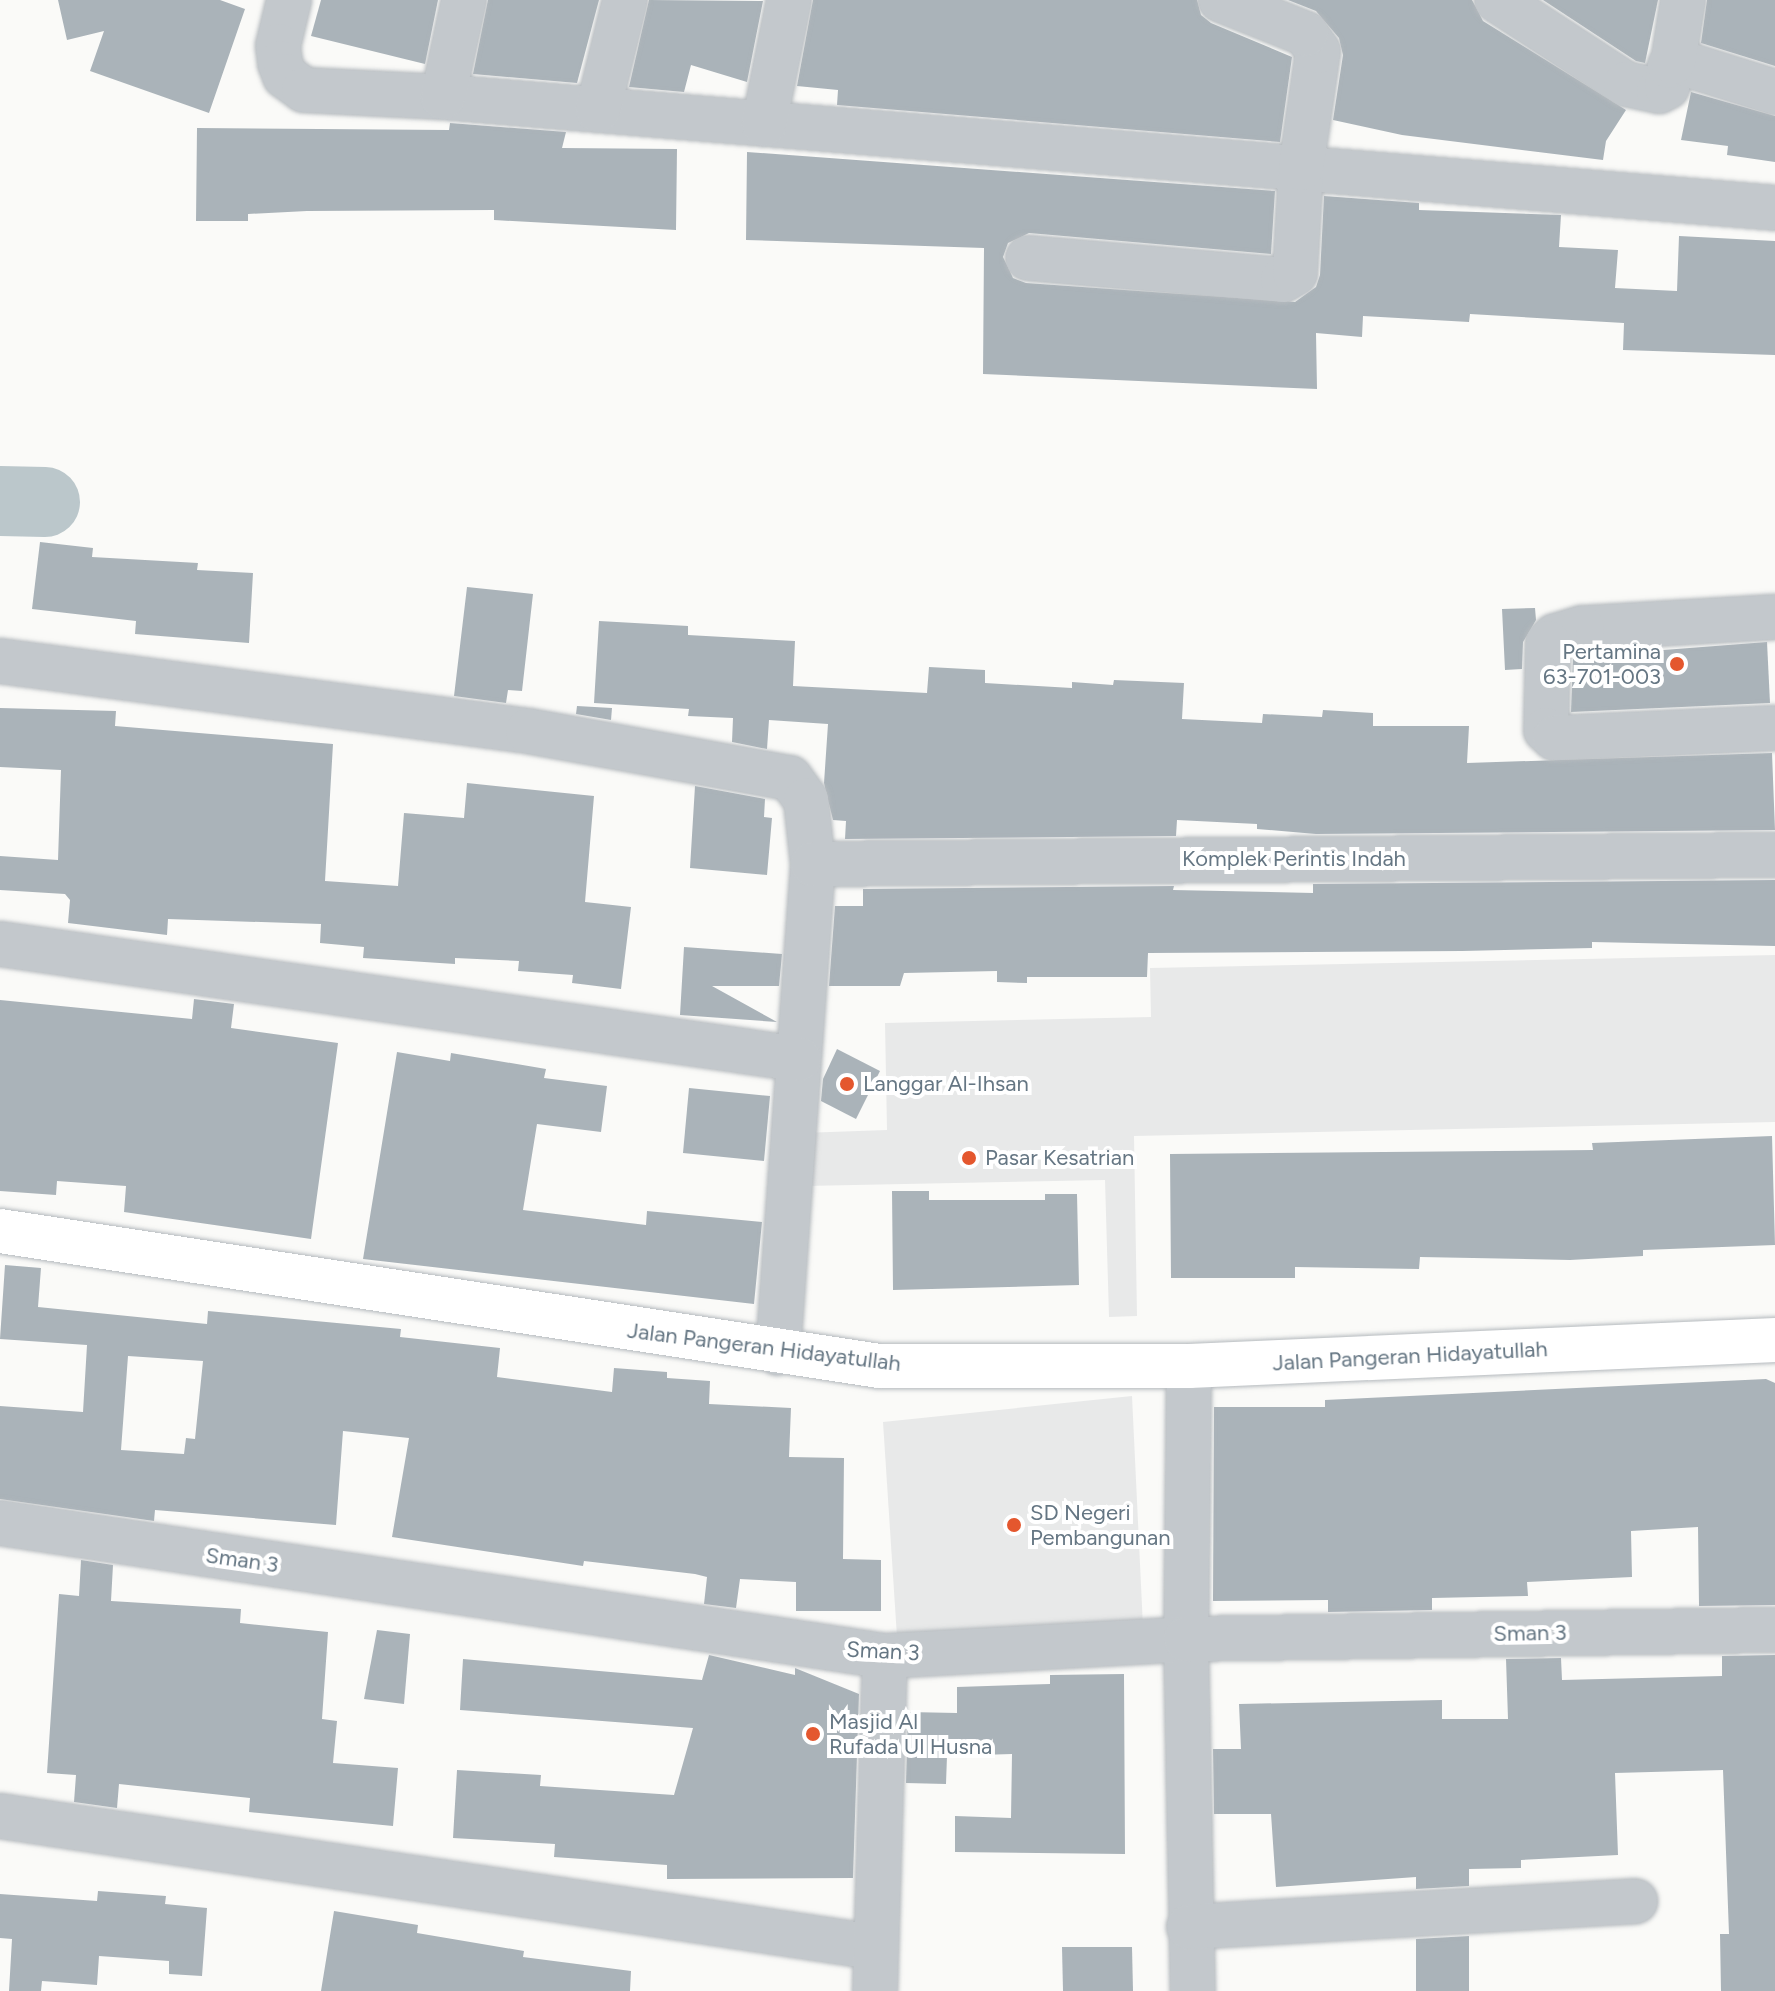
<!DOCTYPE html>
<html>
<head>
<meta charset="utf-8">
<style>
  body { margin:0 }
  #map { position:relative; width:1775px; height:1991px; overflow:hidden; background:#fafaf8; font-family:Figtree,sans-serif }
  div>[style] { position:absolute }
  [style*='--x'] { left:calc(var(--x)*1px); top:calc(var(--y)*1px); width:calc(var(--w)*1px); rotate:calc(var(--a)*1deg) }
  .built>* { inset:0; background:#e8e9e9 }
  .river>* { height:70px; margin:-35px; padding:0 35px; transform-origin:35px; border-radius:35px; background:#bbc7cb }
  .building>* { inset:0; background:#aab3b9 }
  .roads { filter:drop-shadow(0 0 2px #b5babe) drop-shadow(0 0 2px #b5babe) }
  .minor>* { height:44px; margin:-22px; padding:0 22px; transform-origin:22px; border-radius:22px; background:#c3c8cc }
  .major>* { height:44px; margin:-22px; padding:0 22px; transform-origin:22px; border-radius:22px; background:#fff }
  .dots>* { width:22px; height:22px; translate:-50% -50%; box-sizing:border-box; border:4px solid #fff; border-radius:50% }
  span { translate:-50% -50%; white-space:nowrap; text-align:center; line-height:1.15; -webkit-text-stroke:8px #fff; paint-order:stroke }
  .poi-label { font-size:22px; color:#657683 }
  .right { translate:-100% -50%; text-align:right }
  .left { translate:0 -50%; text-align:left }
  .street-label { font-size:22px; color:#657683 }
</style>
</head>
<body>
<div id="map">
  <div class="built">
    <div style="clip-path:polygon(1775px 955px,1775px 1122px,1134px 1136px,1137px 1316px,1109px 1317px,1105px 1180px,804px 1186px,802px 1133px,887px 1130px,885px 1023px,1151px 1017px,1150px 968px)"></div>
    <div style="clip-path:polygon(1132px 1396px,1143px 1627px,897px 1637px,883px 1422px)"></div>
  </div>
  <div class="river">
    <div style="--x:0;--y:501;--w:45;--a:1.3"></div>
  </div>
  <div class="building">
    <div style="clip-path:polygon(58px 0,220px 0,245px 9px,209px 113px,90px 71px,104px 31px,67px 40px)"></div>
    <div style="clip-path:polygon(321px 0,438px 0,425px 64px,311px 36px)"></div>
    <div style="clip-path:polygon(488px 0,599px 0,577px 83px,473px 74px)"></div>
    <div style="clip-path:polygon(649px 0,763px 1px,747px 82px,691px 65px,684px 92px,629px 87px)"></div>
    <div style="clip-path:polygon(813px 0,1197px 0,1201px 15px,1211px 23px,1292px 57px,1280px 142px,837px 105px,838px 90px,797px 86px)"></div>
    <div style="clip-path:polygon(1288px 0,1472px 0,1483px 21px,1626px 110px,1606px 141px,1603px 160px,1402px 135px,1333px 120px,1343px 55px,1339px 38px,1316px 11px)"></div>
    <div style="clip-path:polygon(1543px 0,1658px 0,1645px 63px,1636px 61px)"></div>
    <div style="clip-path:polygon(1707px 0,1775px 0,1775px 66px,1701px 43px)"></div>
    <div style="clip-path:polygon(1691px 92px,1775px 116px,1775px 162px,1727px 155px,1728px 146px,1681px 140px)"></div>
    <div style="clip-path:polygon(450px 123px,566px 132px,562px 148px,677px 149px,676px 230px,494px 220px,494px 210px,307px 211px,248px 214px,248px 221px,196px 221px,197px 128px,449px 130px)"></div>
    <div style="clip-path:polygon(747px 152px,1275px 191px,1271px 254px,1029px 233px,1008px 243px,1003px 257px,1013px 278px,1026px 283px,1295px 302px,1316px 287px,1320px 275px,1324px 196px,1419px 203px,1419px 210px,1561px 215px,1559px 247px,1618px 250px,1615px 288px,1677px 291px,1679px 236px,1775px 241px,1775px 355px,1623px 350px,1624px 323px,1470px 314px,1469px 322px,1363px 316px,1362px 337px,1316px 333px,1317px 389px,983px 374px,984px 248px,746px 240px)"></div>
    <div style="clip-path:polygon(40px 542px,93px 548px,92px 557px,198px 563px,197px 570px,253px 573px,249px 643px,135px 634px,136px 621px,32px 609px)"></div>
    <div style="clip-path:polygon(467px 587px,533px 594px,522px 691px,508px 690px,506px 703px,454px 696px)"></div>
    <div style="clip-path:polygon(1535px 608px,1536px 620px,1523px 642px,1522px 669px,1505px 670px,1502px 609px)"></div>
    <div style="clip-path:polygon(599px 621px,688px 626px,688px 635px,795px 641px,793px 686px,927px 693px,929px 667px,985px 670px,985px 683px,1072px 688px,1072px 682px,1113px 685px,1114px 680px,1184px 683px,1182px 719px,1262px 723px,1263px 714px,1322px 717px,1323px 710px,1373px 713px,1373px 726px,1469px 726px,1467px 763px,1772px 753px,1775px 830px,1316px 834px,1257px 829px,1257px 824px,1177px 820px,1176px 836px,845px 839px,846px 821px,833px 820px,824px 783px,828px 724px,769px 720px,767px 749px,732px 742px,733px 718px,688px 716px,689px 709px,594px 703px)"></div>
    <div style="clip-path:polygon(1767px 642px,1770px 703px,1571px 712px,1573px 657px)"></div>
    <div style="clip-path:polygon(577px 706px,612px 708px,611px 720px,576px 714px)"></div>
    <div style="clip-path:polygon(0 708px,116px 711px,115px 726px,333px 744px,325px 881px,398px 886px,404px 813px,464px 818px,467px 783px,594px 796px,585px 902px,631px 907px,621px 989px,572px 983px,573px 975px,518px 971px,519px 961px,455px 958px,455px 964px,363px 958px,364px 947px,320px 943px,321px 924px,168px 919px,167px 935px,68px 923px,70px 900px,65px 894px,0 890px,0 856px,58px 860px,61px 770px,0 767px)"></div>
    <div style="clip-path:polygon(695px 786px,765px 799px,764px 817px,772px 818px,767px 875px,690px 868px)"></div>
    <div style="clip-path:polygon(1775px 880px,1775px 946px,1592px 942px,1592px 948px,1462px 951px,1148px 953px,1147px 977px,1027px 977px,1027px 983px,997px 982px,997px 971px,904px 973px,900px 986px,829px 986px,835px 906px,863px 906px,863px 889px,1174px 886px,1173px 890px,1313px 893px,1313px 884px)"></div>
    <div style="clip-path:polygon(684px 947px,782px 954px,779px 986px,712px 986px,777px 1022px,680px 1015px)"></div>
    <div style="clip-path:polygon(194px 999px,234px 1004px,231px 1028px,338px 1043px,311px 1239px,124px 1212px,126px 1186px,57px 1181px,56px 1195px,0 1191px,0 1000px,192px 1019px)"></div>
    <div style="clip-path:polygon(837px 1049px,880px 1071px,856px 1119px,821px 1101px,823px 1079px)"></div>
    <div style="clip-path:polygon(397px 1052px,450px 1061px,451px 1053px,546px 1069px,544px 1078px,607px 1086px,601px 1132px,537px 1124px,523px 1210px,646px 1225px,647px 1211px,762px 1222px,754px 1304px,363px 1259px)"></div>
    <div style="clip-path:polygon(689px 1088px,770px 1096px,764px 1161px,683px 1153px)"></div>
    <div style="clip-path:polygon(1772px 1136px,1775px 1245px,1643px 1250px,1643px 1256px,1570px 1260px,1420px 1257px,1419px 1269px,1295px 1267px,1295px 1278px,1171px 1278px,1170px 1154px,1593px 1150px,1592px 1143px)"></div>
    <div style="clip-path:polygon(892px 1191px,929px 1191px,929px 1200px,1045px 1200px,1045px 1194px,1077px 1194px,1079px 1285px,893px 1290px)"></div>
    <div style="clip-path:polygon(evenodd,5px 1265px,41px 1268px,38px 1307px,207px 1324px,208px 1311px,401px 1329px,400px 1337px,500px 1348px,497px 1377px,612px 1392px,614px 1368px,667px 1372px,667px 1378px,710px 1381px,709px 1404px,791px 1408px,789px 1457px,844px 1458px,843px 1559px,881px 1560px,881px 1611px,796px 1611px,796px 1582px,740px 1579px,736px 1608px,704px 1604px,707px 1577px,695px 1574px,584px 1561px,583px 1566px,392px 1537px,409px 1438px,343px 1431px,336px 1525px,155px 1510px,154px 1521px,0 1499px,0 1406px,83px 1412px,87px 1345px,0 1339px,5px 1265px,128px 1356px,203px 1361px,195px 1439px,186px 1438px,184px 1454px,121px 1450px,128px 1356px)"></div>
    <div style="clip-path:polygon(1766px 1379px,1775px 1383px,1775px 1605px,1699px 1606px,1698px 1527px,1631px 1531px,1632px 1577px,1527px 1582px,1528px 1596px,1432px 1598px,1432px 1610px,1328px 1612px,1328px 1600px,1213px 1601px,1214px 1407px,1325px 1407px,1325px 1400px)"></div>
    <div style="clip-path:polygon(81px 1560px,113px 1565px,111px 1601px,241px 1609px,240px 1623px,328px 1632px,322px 1719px,337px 1721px,333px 1763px,398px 1768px,393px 1826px,249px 1812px,250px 1798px,119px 1784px,117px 1808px,74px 1802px,76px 1775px,47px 1773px,59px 1594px,79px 1596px)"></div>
    <div style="clip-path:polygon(377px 1630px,410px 1634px,404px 1704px,364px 1699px)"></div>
    <div style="clip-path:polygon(709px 1655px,795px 1675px,795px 1668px,859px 1694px,853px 1878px,667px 1879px,667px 1865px,554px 1857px,555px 1844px,453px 1838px,457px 1770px,541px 1775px,540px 1786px,674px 1795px,693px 1728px,460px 1710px,463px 1659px,702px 1680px)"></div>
    <div style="clip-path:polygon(1775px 1655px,1775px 1991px,1721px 1991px,1720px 1934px,1729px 1934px,1723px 1770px,1615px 1773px,1618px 1855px,1521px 1860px,1521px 1868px,1469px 1869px,1469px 1886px,1416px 1889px,1416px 1877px,1276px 1887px,1271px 1814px,1214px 1814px,1213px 1749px,1241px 1749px,1239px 1704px,1442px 1700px,1442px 1719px,1508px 1719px,1506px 1659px,1561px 1658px,1562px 1680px,1722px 1676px,1722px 1656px)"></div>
    <div style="clip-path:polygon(1124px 1674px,1125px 1854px,955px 1852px,955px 1816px,1011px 1818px,1012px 1754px,947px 1756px,946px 1784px,906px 1783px,908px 1712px,957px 1713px,957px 1687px,1050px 1684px,1050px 1675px)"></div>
    <div style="clip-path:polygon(98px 1891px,166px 1896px,165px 1904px,207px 1908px,202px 1976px,169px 1974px,169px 1961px,99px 1956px,97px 1985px,42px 1981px,41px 1991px,9px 1991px,12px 1939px,0 1938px,0 1894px,97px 1901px)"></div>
    <div style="clip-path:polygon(334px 1911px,418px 1925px,417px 1933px,524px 1951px,523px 1957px,631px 1971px,630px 1991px,321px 1991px)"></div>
    <div style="clip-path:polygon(1469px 1936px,1469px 1991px,1416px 1991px,1416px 1939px)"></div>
    <div style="clip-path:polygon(1062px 1947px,1132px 1947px,1133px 1991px,1063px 1991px)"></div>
  </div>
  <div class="roads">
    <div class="minor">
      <div style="--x:289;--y:0;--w:47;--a:103.4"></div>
      <div style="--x:278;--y:46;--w:17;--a:83"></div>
      <div style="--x:280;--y:63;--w:14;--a:69"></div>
      <div style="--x:285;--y:76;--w:24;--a:36"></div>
      <div style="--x:304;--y:90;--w:139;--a:2.9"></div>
      <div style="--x:443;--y:97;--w:1337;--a:4.76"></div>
      <div style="--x:1497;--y:0;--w:154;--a:33.1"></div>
      <div style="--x:1626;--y:84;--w:34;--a:12"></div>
      <div style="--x:1659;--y:91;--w:9;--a:-27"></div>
      <div style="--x:1667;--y:87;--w:21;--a:-82"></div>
      <div style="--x:1670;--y:66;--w:10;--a:-24"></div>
      <div style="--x:1679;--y:62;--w:101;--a:17.4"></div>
      <div style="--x:1673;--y:62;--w:63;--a:-80.8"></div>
      <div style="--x:443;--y:97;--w:99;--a:-77.8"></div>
      <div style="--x:598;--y:110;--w:113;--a:-76.2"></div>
      <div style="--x:764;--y:124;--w:126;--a:-78.6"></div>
      <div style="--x:1028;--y:258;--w:256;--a:4.9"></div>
      <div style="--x:1283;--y:280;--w:14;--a:-30"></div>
      <div style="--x:1295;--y:273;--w:105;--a:-86.7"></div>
      <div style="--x:1301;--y:168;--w:118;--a:-81.7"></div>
      <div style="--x:1318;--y:51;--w:21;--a:-125"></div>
      <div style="--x:1306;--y:34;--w:92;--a:-158.2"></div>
      <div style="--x:1775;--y:617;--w:193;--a:176.7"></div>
      <div style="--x:1582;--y:628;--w:28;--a:163"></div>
      <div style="--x:1555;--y:636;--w:10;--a:135"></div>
      <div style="--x:1548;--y:643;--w:87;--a:91.3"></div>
      <div style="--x:1546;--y:730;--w:12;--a:42"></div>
      <div style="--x:1555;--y:738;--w:220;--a:-2.6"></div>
      <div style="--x:0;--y:661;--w:533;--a:7.55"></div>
      <div style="--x:528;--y:731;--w:266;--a:10.2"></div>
      <div style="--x:790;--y:778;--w:27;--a:54"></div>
      <div style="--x:806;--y:800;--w:64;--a:83.8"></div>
      <div style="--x:813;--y:864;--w:490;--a:94.1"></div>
      <div style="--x:813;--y:864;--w:962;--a:-0.54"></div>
      <div style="--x:0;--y:944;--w:807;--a:8.19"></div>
      <div style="--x:1189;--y:1366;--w:273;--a:90.6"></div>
      <div style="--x:1186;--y:1639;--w:352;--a:88.9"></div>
      <div style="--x:0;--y:1523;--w:895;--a:8.55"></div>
      <div style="--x:885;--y:1656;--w:301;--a:-3.2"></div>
      <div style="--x:1186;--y:1639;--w:589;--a:-0.88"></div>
      <div style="--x:0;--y:1816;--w:884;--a:8.52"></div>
      <div style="--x:1189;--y:1927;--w:447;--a:-3.3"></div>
      <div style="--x:875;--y:1991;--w:335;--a:-88.3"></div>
    </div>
    <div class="major">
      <div style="--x:0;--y:1231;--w:889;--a:8.73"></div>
      <div style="--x:879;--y:1366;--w:310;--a:0"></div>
      <div style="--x:1189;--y:1366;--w:587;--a:-2.54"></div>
    </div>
  </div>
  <div class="dots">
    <div style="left:1677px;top:664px;background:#e4572e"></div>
    <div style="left:847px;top:1084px;background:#e4572e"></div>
    <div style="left:969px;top:1158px;background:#e4572e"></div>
    <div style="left:1014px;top:1525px;background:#e4572e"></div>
    <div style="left:813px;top:1734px;background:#e4572e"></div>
  </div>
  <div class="poi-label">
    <span class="right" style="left:1661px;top:664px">Pertamina<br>63-701-003</span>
    <span class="left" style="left:863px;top:1084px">Langgar Al-Ihsan</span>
    <span class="left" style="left:985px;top:1158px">Pasar Kesatrian</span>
    <span class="left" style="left:1030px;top:1525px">SD Negeri<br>Pembangunan</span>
    <span class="left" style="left:829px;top:1734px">Masjid Al<br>Rufada Ul Husna</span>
  </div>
  <div class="street-label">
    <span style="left:1294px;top:859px">Komplek Perintis Indah</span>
    <span style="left:764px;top:1347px;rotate:7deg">Jalan Pangeran Hidayatullah</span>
    <span style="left:1410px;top:1356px;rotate:-3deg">Jalan Pangeran Hidayatullah</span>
    <span style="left:242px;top:1560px;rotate:8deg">Sman 3</span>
    <span style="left:1530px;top:1633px;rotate:-1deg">Sman 3</span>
    <span style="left:883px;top:1651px;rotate:3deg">Sman 3</span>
  </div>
</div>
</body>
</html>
